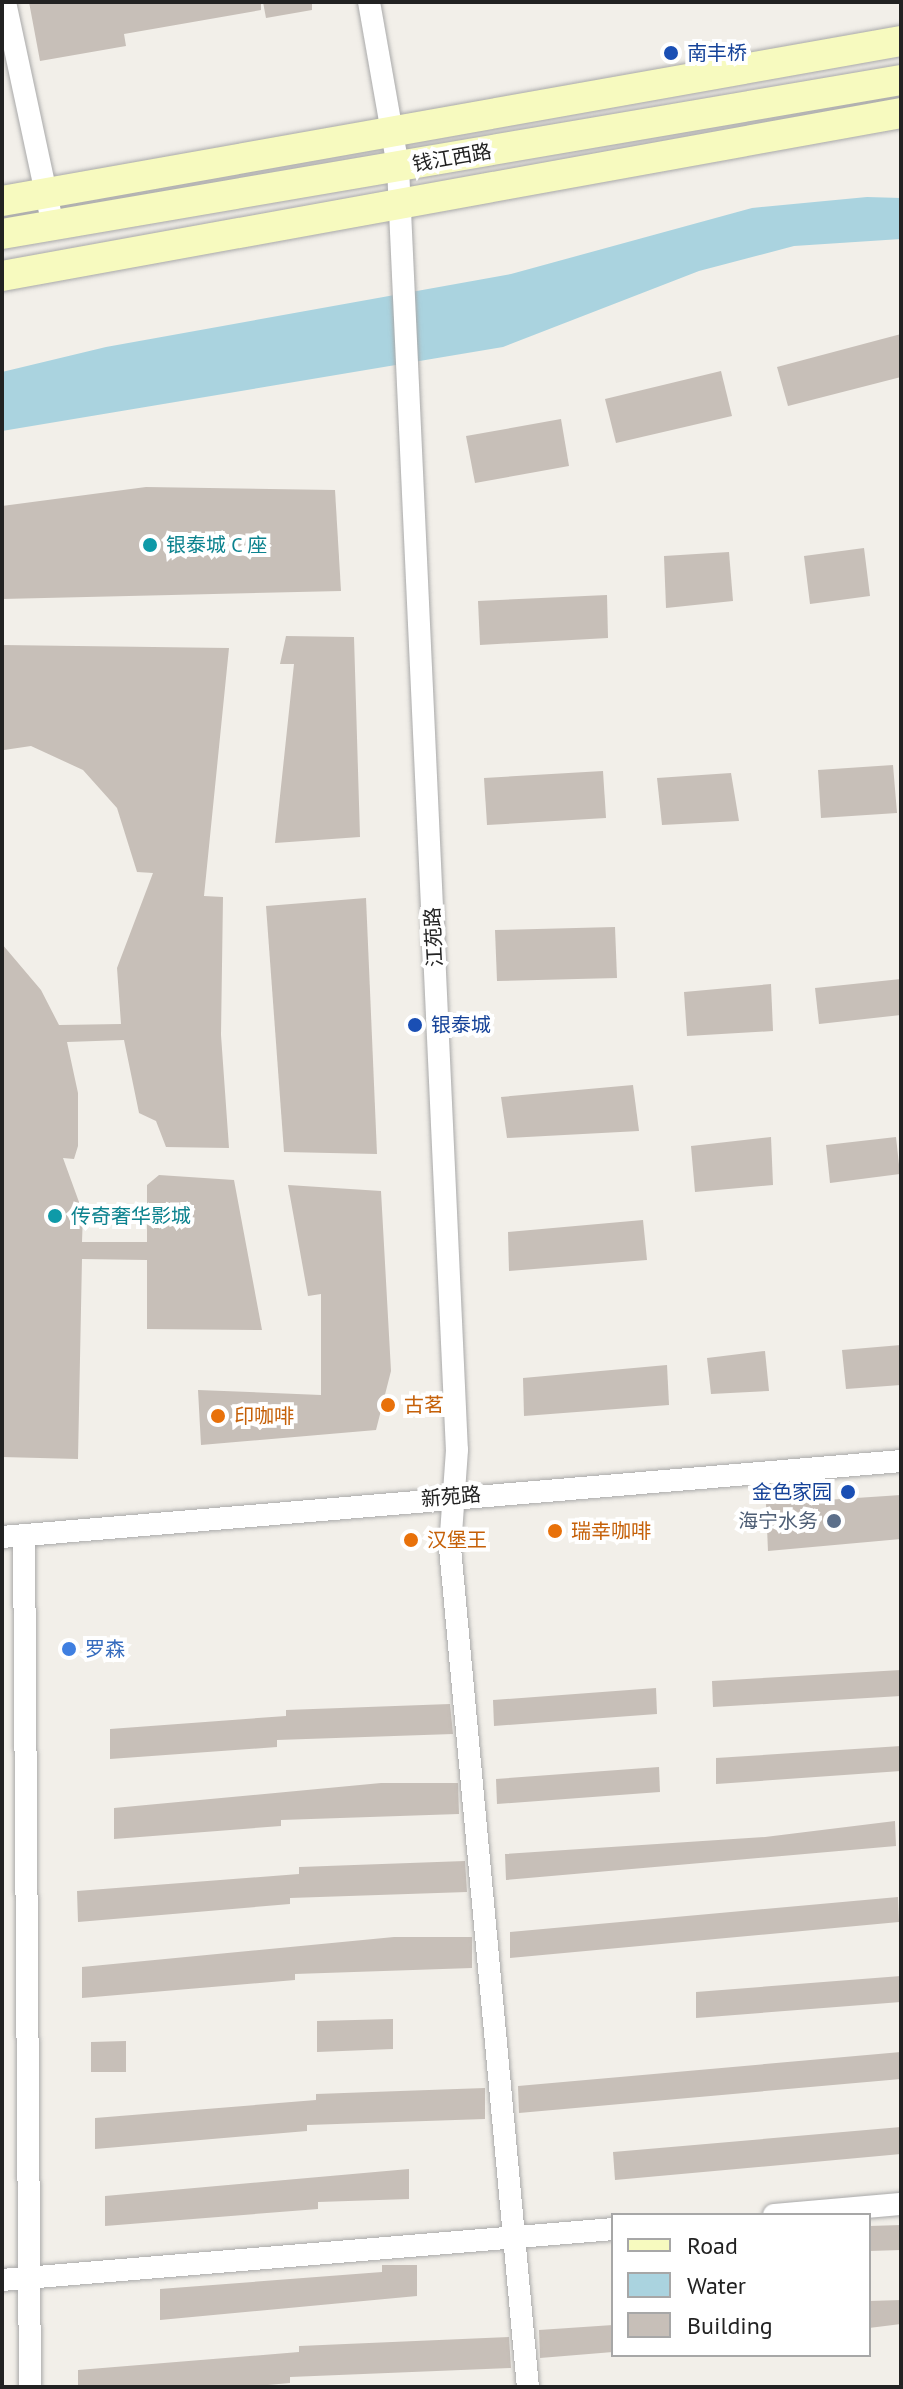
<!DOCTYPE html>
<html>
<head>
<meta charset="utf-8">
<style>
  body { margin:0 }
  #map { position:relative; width:903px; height:2389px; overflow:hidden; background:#f2efe9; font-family:"PT Sans","Noto Sans SC",sans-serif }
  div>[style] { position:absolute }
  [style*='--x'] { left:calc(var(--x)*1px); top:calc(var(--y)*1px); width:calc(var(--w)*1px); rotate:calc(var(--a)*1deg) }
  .water>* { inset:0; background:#aad3df }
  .building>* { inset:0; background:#c7bfb8 }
  .roads { filter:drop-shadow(0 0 2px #a9a9a9) drop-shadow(0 0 2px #a9a9a9) }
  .minor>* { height:22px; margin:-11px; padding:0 11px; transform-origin:11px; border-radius:11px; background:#fff }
  .secondary>* { height:30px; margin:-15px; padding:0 15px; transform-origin:15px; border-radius:15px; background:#f7fabf }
  .dots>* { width:22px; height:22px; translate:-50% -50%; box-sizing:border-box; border:4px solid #fff; border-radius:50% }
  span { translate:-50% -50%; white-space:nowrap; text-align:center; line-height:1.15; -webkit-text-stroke:8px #fff; paint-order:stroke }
  .transit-label { font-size:20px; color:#164399 }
  .left { translate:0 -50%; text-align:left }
  .right { translate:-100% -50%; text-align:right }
  .street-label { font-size:20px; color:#222 }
  .culture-label { font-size:20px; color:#0d838f }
  .food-label { font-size:20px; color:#c56008 }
  .service-label { font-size:20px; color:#4e5e75 }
  .shop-label { font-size:20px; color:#366cbe }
  .frame { position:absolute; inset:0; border:4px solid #222; pointer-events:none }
  .legend { position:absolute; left:611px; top:2213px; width:260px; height:144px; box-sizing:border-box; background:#fff; border:2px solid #a7a7a7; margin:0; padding:10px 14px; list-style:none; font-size:24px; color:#222 }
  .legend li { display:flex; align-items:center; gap:16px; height:40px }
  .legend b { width:40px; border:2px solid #a7a7a7 }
</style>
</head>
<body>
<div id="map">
  <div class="water">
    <div style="clip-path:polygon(867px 197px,901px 198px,901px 239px,794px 246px,699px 271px,503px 347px,2px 431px,2px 372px,106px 347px,511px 274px,752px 208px)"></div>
  </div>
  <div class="building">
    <div style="clip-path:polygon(29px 2px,261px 2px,261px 10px,124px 34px,126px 46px,40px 61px)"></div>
    <div style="clip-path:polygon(263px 2px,312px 2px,312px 10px,266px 18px)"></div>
    <div style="clip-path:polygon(901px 334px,901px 377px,788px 406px,777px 367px)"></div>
    <div style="clip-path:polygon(721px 371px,732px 416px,616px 443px,605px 399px)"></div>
    <div style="clip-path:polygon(561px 419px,569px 466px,475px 483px,466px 436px)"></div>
    <div style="clip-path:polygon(146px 487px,335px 490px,341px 591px,2px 599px,2px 506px)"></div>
    <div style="clip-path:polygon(864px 548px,870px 596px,810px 604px,804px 556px)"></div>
    <div style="clip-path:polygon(729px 552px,733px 601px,666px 608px,664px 556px)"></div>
    <div style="clip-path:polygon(607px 595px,608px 638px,480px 645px,478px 601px)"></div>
    <div style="clip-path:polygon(286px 636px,354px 637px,360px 837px,275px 843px,294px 664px,280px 664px)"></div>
    <div style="clip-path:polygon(2px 645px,229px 648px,204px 896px,223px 897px,221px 1035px,229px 1148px,166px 1147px,156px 1121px,139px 1113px,124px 1040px,67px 1042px,78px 1093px,78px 1146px,74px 1159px,63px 1158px,83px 1213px,82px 1242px,147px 1242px,147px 1185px,159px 1175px,234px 1180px,262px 1330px,147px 1329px,147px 1260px,82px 1259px,78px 1459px,2px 1457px,2px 944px,41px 990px,59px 1025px,121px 1024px,117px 968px,153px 873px,137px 872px,117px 808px,83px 770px,31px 746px,4px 750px)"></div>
    <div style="clip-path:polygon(893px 765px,897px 813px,821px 818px,818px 770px)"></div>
    <div style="clip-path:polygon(603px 771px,606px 818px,487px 825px,484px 778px)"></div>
    <div style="clip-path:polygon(731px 773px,739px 821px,662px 825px,657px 778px)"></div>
    <div style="clip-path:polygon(366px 898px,377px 1154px,284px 1152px,266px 906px)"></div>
    <div style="clip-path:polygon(615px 927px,617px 978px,497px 981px,495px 930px)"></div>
    <div style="clip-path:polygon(901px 979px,901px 1015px,819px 1024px,815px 988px)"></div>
    <div style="clip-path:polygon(771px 984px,773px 1031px,687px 1036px,684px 992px)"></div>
    <div style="clip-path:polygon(633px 1085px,639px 1131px,507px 1138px,501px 1097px)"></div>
    <div style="clip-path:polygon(771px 1137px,773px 1185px,695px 1192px,691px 1146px)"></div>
    <div style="clip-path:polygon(896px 1137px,900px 1174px,830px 1183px,826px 1145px)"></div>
    <div style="clip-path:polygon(288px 1185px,381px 1191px,391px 1371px,376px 1430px,201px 1445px,198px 1390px,321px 1395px,321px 1294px,308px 1296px)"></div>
    <div style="clip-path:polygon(643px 1220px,647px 1260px,509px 1271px,508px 1232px)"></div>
    <div style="clip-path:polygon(901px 1345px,901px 1385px,846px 1389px,842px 1350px)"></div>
    <div style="clip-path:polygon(765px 1351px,769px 1391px,711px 1394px,707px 1358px)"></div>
    <div style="clip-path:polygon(667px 1365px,669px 1405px,524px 1416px,523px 1378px)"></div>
    <div style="clip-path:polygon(901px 1495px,901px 1539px,768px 1551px,766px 1504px)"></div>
    <div style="clip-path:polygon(901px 1670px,901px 1696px,713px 1707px,712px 1681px)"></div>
    <div style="clip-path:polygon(656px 1688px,657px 1714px,494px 1726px,493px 1700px)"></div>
    <div style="clip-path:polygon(450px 1704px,453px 1734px,277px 1740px,277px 1747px,110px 1759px,110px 1729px,286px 1716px,286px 1710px)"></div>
    <div style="clip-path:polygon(901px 1746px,901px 1771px,716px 1784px,716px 1758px)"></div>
    <div style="clip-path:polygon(659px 1767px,660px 1792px,497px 1804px,496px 1779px)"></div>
    <div style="clip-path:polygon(381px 1783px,458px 1783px,459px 1814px,281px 1820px,281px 1826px,114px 1839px,114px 1808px)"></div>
    <div style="clip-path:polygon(895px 1821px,896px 1846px,506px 1880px,505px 1854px,765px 1837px)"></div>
    <div style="clip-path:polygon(465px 1861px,467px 1892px,290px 1898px,290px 1904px,78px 1922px,77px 1891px,299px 1874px,299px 1867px)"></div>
    <div style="clip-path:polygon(898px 1897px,899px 1922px,510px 1958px,510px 1932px)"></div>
    <div style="clip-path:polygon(394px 1937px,472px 1937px,472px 1968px,295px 1974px,295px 1980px,82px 1998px,82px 1967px)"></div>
    <div style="clip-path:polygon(901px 1976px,901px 2002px,696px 2018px,696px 1992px)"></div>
    <div style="clip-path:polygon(393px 2019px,393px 2049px,317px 2052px,317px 2021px)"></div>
    <div style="clip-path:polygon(126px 2041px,126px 2072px,91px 2072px,91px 2042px)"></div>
    <div style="clip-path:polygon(901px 2052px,901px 2079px,519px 2113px,518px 2086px)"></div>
    <div style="clip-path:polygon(485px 2088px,485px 2119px,307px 2125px,307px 2131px,95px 2149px,95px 2118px,316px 2100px,316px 2094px)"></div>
    <div style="clip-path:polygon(901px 2127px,901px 2154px,615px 2180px,613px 2152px)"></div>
    <div style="clip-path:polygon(409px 2169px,409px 2199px,318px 2202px,318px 2209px,105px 2226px,105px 2196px)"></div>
    <div style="clip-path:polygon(901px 2225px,901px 2250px,869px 2251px,869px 2226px)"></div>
    <div style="clip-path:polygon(382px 2265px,417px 2265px,417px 2296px,160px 2320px,160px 2289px,382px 2272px)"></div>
    <div style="clip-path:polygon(901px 2300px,901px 2324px,869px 2328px,869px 2301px)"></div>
    <div style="clip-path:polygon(613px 2325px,613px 2352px,540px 2358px,539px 2330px)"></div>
    <div style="clip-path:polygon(509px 2337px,511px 2368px,290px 2377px,290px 2383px,246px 2387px,78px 2387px,78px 2370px,299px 2352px,299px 2346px)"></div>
  </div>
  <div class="roads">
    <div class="minor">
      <div style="--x:5;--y:2;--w:229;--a:77.9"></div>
      <div style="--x:369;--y:2;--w:168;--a:80"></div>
      <div style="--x:398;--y:167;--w:1284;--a:87.37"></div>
      <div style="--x:457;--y:1450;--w:98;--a:94.1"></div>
      <div style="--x:450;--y:1548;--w:843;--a:84.69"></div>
      <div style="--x:24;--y:1535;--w:852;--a:89.6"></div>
      <div style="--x:2;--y:1537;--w:902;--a:-4.83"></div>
      <div style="--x:774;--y:2215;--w:127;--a:-5"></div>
      <div style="--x:2;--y:2280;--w:613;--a:-4.77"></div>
    </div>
    <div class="secondary">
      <div style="--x:2;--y:201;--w:913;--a:-10.09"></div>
      <div style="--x:2;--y:234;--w:912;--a:-9.72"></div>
      <div style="--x:2;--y:276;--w:914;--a:-10.28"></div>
    </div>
  </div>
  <div class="dots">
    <div style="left:671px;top:53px;background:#1a4fb4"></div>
    <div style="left:150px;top:545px;background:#0f9aa8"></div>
    <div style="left:415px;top:1025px;background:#1a4fb4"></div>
    <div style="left:55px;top:1216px;background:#0f9aa8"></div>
    <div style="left:388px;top:1405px;background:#e8710a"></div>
    <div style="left:218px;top:1416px;background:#e8710a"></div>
    <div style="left:848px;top:1492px;background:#1a4fb4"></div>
    <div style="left:834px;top:1521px;background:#5c6f8a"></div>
    <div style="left:555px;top:1531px;background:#e8710a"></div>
    <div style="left:411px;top:1540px;background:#e8710a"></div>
    <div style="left:69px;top:1649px;background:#3f7fe0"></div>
  </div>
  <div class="transit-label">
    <span class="left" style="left:687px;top:53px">南丰桥</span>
    <span class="left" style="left:431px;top:1025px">银泰城</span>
    <span class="right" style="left:832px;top:1492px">金色家园</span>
  </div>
  <div class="street-label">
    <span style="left:452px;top:158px;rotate:-10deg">钱江西路</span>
    <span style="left:434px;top:937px;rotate:-93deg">江苑路</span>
    <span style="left:451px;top:1497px;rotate:-5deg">新苑路</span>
  </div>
  <div class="culture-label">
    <span class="left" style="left:166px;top:545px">银泰城 C 座</span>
    <span class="left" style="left:71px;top:1216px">传奇奢华影城</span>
  </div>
  <div class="food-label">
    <span class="left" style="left:404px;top:1405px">古茗</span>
    <span class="left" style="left:234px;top:1416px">印咖啡</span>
    <span class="left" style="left:571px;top:1531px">瑞幸咖啡</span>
    <span class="left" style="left:427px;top:1540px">汉堡王</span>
  </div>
  <div class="service-label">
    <span class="right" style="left:818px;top:1521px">海宁水务</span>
  </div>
  <div class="shop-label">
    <span class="left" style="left:85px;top:1649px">罗森</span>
  </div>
  <div class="frame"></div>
  <ul class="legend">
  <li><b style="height:10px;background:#f7fabf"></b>Road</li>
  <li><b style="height:22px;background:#aad3df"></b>Water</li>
  <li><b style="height:22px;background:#c7bfb8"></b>Building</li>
  </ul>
</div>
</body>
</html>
